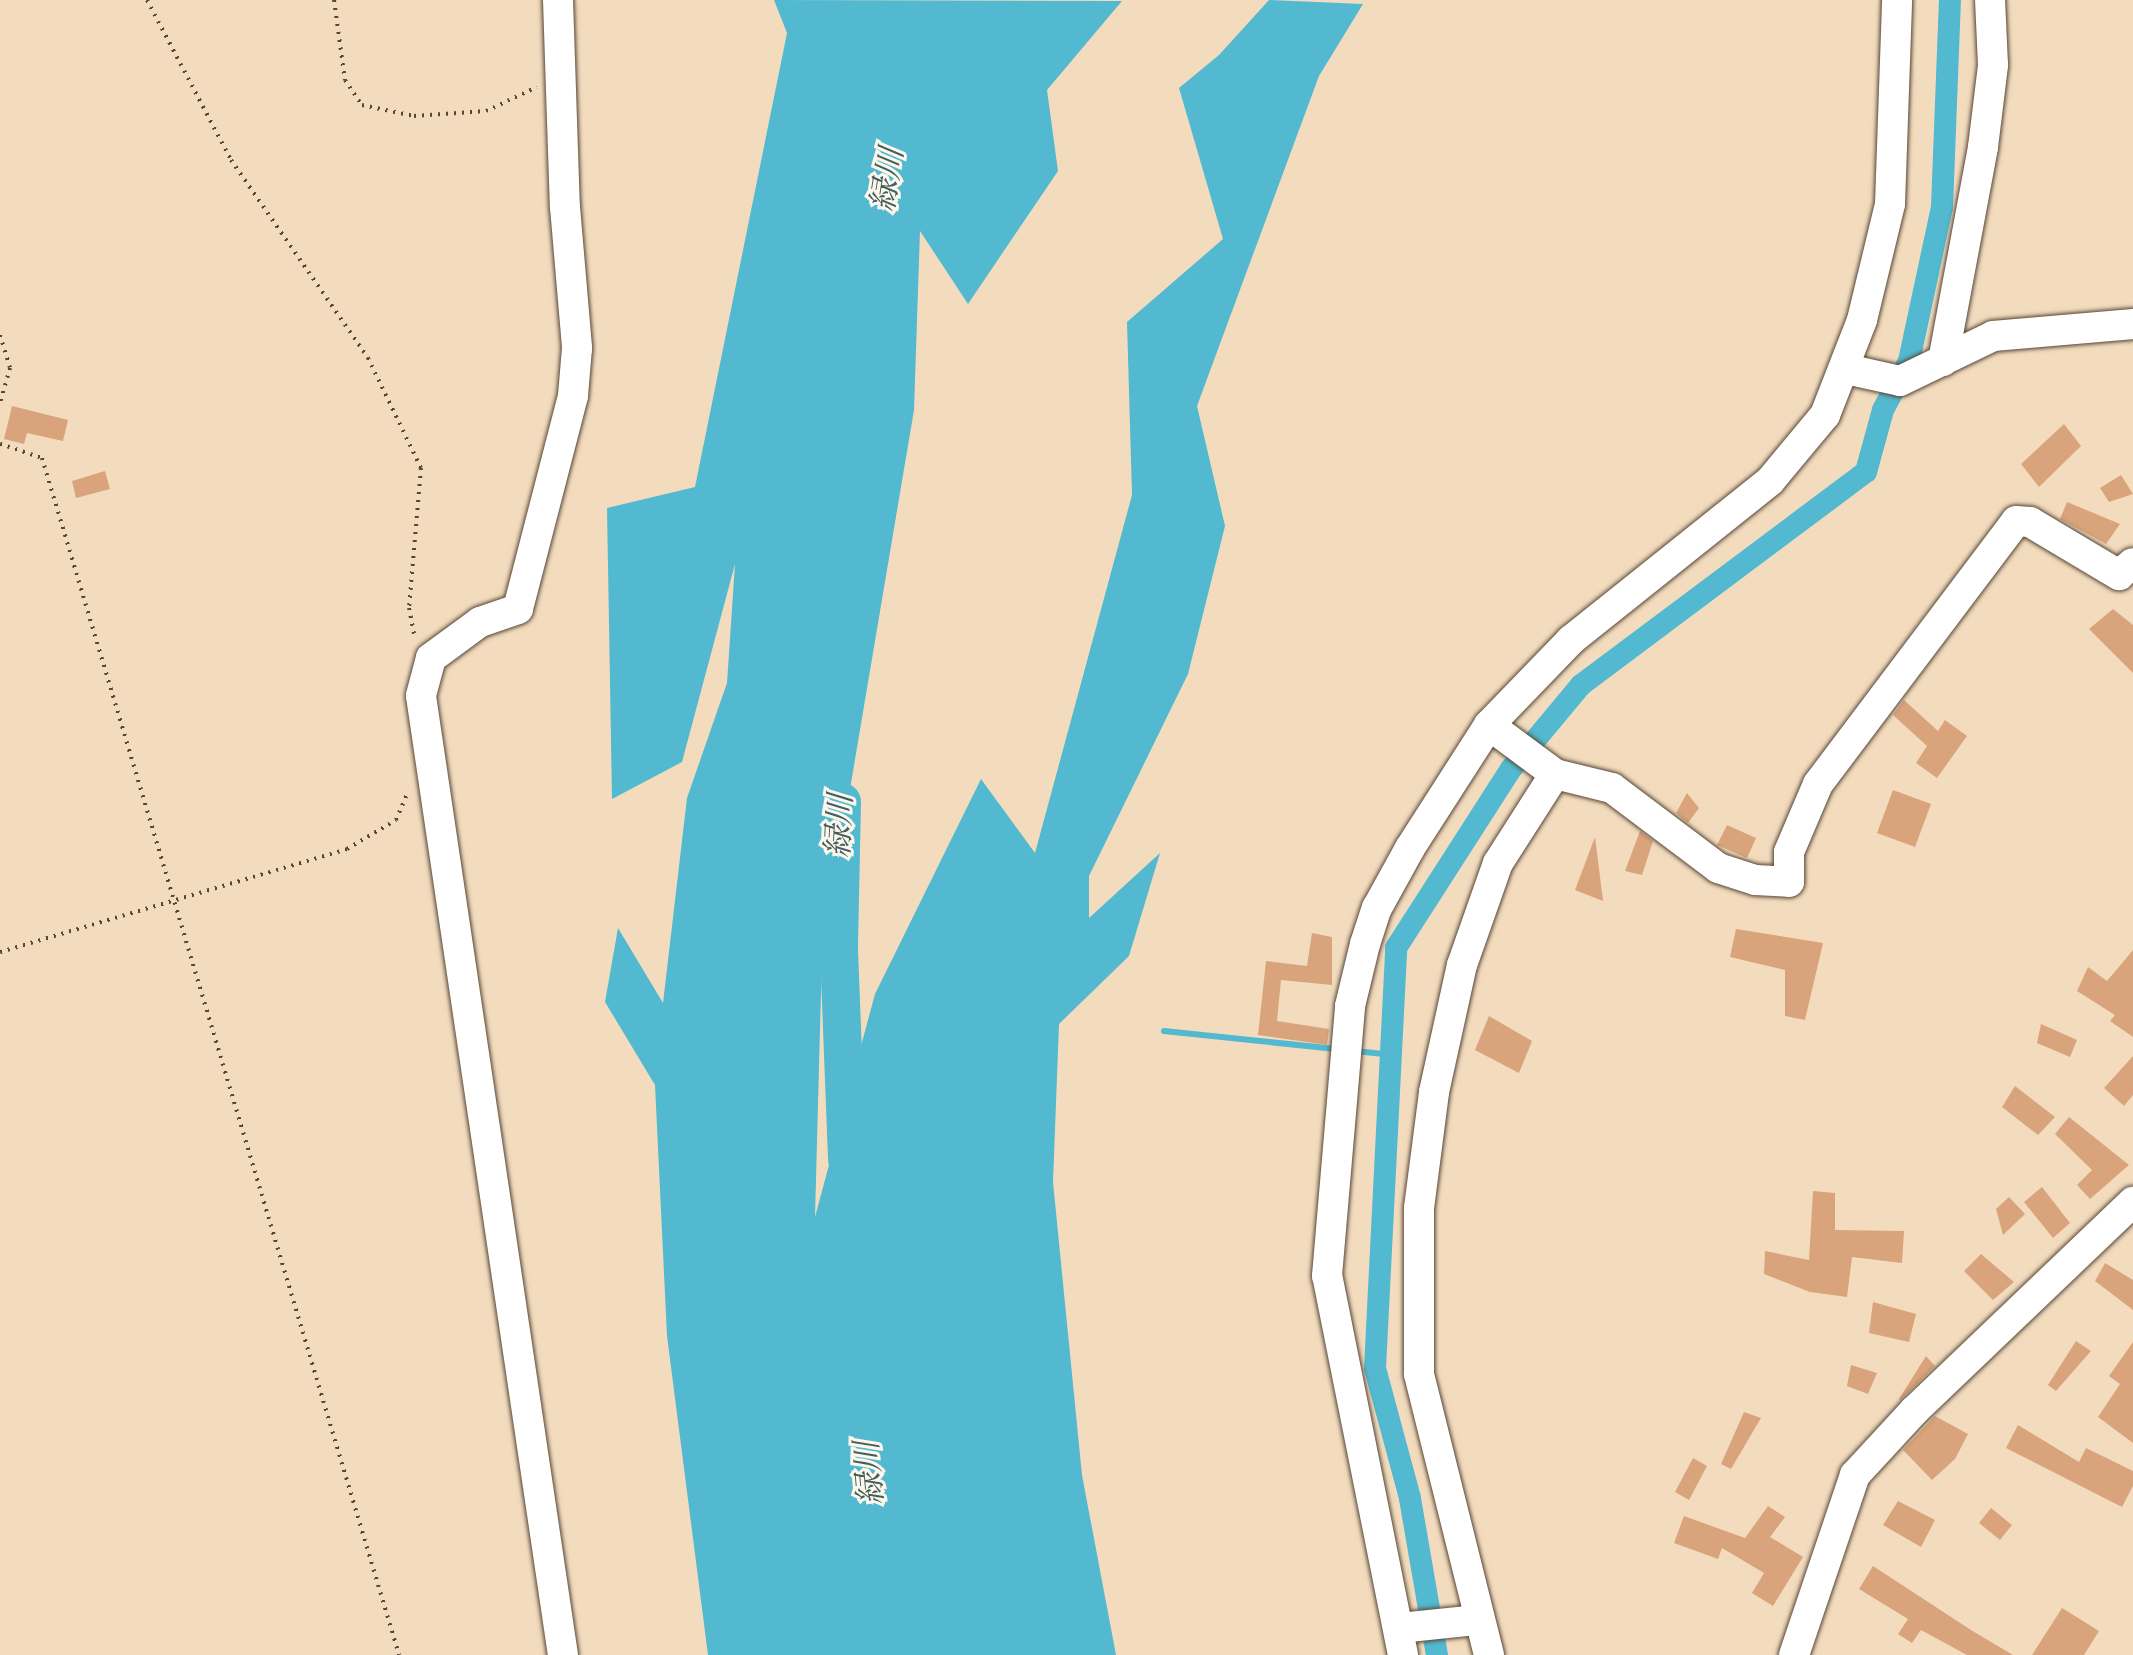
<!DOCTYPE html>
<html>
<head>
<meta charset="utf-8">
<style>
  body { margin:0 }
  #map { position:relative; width:2133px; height:1655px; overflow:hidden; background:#f3dcbe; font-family:"Sorts Mill Goudy","Noto Serif JP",serif }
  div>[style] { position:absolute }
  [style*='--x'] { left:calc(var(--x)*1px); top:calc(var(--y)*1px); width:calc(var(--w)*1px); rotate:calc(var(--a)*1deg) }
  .water>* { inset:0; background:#52b9d0 }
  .stream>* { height:6px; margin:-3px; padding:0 3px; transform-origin:3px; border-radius:3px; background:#52b9d0 }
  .canal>* { height:22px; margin:-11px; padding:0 11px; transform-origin:11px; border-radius:11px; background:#52b9d0 }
  .river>* { height:38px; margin:-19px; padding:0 19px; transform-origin:19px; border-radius:19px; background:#52b9d0 }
  .building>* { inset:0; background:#d9a47b }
  .path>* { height:4px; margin-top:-2px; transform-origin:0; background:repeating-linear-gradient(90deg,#574536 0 2px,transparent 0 8px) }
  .roads { filter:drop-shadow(0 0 2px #574536) drop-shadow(0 0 2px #574536) }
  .minor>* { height:30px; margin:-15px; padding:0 15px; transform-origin:15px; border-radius:15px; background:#fff }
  span { translate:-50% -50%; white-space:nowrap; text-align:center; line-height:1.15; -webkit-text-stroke:6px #fbf7ec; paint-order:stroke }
  .water-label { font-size:32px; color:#435c5c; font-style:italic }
</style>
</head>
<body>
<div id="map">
  <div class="water">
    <div style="clip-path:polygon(774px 0,1122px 1px,1047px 90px,1058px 171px,968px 304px,920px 231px,914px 410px,822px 955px,815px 1217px,875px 994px,981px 779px,1035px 853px,1132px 495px,1127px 322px,1223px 239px,1179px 88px,1219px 55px,1269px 0,1363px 4px,1319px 76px,1197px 406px,1225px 526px,1188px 674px,1089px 876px,1089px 918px,1160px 853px,1129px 956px,1059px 1024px,1053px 1182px,1082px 1475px,1116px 1655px,708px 1655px,667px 1336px,655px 1085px,605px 1002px,618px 928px,663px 1003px,687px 798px,727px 683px,735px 564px,682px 762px,612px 799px,607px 508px,695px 487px,787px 33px)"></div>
  </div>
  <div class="stream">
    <div style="--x:1164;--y:1031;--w:173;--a:6"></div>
    <div style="--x:1355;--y:1051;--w:36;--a:6"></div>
  </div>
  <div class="canal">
    <div style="--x:1437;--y:1655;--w:159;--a:-99.8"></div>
    <div style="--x:1410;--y:1498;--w:135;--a:-105.1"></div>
    <div style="--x:1375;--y:1368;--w:421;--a:-87.1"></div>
    <div style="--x:1396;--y:948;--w:213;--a:-57.3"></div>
    <div style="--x:1511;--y:769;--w:109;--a:-50.2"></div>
    <div style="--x:1581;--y:685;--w:356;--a:-36.8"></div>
    <div style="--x:1866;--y:472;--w:64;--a:-74.7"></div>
    <div style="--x:1883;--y:410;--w:55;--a:-62"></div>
    <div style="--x:1909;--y:361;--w:157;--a:-77.9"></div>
    <div style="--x:1942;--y:207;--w:207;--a:-87.8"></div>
  </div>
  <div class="river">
    <div style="--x:842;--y:802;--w:148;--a:91.2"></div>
    <div style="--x:839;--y:950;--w:210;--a:87.8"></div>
  </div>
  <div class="building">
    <div style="clip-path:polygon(12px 406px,68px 420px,63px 441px,27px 433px,24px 444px,4px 439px)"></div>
    <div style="clip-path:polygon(2064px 424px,2081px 446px,2039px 487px,2021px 464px)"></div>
    <div style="clip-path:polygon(105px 471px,110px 489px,76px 498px,72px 481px)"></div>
    <div style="clip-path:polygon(2121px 475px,2133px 494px,2109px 502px,2100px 488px)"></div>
    <div style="clip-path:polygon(2067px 502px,2120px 524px,2106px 544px,2060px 519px)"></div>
    <div style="clip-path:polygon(2113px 609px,2133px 625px,2133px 673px,2089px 629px)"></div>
    <div style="clip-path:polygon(1904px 700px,1938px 731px,1945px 720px,1967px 736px,1937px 778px,1916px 763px,1927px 746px,1893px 715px)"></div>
    <div style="clip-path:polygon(1893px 790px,1931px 804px,1915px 847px,1877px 833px)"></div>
    <div style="clip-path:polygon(1687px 793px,1699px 808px,1688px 823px,1676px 813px)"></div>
    <div style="clip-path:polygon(1727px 825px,1756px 838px,1747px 858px,1717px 845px)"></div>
    <div style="clip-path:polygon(1640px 831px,1653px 841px,1642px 875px,1625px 871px)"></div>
    <div style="clip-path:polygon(1595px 837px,1603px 901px,1575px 890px)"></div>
    <div style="clip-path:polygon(1736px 929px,1823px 943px,1805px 1020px,1785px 1016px,1785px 970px,1730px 957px)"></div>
    <div style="clip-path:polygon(1312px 933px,1332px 937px,1332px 985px,1281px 980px,1277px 1021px,1329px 1029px,1327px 1045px,1258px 1035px,1266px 961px,1307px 966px)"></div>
    <div style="clip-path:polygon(2133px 950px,2133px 1037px,2110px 1021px,2115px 1015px,2077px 991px,2088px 967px,2107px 981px)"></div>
    <div style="clip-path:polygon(1489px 1016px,1532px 1041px,1519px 1073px,1475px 1050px)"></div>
    <div style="clip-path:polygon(2041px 1024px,2077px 1040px,2070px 1057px,2037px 1043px)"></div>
    <div style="clip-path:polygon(2133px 1056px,2133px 1095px,2124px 1106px,2104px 1088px)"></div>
    <div style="clip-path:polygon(2015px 1086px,2055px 1117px,2038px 1135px,2002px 1107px)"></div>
    <div style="clip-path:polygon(2069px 1117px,2129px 1165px,2090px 1199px,2077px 1185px,2092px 1170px,2055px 1134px)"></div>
    <div style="clip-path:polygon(2042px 1187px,2070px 1223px,2053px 1238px,2024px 1202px)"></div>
    <div style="clip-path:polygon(1813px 1191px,1835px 1193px,1835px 1230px,1904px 1231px,1902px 1263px,1852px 1257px,1847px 1297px,1810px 1292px,1764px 1274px,1765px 1251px,1809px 1260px)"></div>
    <div style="clip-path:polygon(2009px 1197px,2025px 1214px,2003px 1235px,1996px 1209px)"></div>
    <div style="clip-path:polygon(1981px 1254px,2014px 1282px,1993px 1300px,1964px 1271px)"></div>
    <div style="clip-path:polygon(2105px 1263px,2133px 1280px,2133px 1310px,2095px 1281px)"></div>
    <div style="clip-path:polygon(1873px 1302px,1916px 1314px,1909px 1342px,1869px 1333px)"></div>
    <div style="clip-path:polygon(2076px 1341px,2091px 1351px,2056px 1391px,2048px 1385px)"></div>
    <div style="clip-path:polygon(2133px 1342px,2133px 1443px,2098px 1417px,2120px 1384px,2109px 1376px)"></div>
    <div style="clip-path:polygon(1926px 1356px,1935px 1366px,1900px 1400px,1899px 1399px)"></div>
    <div style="clip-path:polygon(1851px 1365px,1877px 1373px,1868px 1394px,1847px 1386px)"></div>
    <div style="clip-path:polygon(1744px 1412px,1761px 1418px,1731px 1469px,1721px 1464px)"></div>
    <div style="clip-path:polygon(1935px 1416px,1968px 1434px,1955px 1459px,1932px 1480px,1903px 1450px)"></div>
    <div style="clip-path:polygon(2018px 1425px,2079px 1462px,2086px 1448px,2133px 1471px,2133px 1486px,2122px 1507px,2006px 1448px)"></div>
    <div style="clip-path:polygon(1693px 1458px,1707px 1466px,1689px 1500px,1675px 1492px)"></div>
    <div style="clip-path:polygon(1898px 1501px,1935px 1520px,1921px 1547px,1883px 1525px)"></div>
    <div style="clip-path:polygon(1768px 1506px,1785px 1517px,1770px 1537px,1803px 1557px,1773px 1606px,1752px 1593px,1764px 1573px,1722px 1548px,1718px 1559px,1674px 1543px,1684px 1516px,1745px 1538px)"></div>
    <div style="clip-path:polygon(1991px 1508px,2012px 1525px,2000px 1540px,1979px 1523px)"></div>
    <div style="clip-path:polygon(1873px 1566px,1971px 1630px,2013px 1655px,1967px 1655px,1921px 1630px,1912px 1643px,1898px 1634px,1908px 1619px,1859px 1589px)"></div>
    <div style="clip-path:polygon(2062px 1608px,2099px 1631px,2084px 1655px,2032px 1655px)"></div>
  </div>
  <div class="path">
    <div style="--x:147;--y:0;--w:181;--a:62.3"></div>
    <div style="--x:231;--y:160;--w:241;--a:55.3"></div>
    <div style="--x:368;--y:358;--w:122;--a:64.3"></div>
    <div style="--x:421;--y:468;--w:141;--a:94.9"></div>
    <div style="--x:409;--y:608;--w:31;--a:79"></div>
    <div style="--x:334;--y:0;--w:81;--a:82.2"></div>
    <div style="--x:345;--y:80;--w:30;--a:56"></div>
    <div style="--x:362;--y:105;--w:53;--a:11.9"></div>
    <div style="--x:414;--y:116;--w:72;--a:-4"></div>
    <div style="--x:486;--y:111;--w:56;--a:-25.2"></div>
    <div style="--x:0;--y:335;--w:34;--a:73"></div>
    <div style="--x:10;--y:368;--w:36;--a:106"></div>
    <div style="--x:0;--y:444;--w:44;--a:18.4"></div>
    <div style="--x:42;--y:458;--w:1249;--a:73.39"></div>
    <div style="--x:0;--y:952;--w:362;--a:-16.5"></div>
    <div style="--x:347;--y:849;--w:57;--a:-30.6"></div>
    <div style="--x:396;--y:820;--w:30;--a:-67"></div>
  </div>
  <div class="roads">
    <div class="minor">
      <div style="--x:558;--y:0;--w:207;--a:88.1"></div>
      <div style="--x:565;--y:207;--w:142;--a:85.1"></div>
      <div style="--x:577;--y:348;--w:48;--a:94.8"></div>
      <div style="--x:573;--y:396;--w:220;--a:104.5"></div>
      <div style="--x:518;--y:609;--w:40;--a:161.1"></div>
      <div style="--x:480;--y:622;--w:61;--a:143.7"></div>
      <div style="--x:431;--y:658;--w:39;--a:105"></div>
      <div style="--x:421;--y:696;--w:969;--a:81.58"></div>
      <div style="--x:1943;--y:361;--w:218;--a:-79.4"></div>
      <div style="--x:1983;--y:147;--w:83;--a:-83"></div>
      <div style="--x:1993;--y:65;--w:65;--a:-92.6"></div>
      <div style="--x:1846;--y:369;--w:55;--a:12.5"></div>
      <div style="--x:1900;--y:381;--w:103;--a:-25.8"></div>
      <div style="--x:1993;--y:336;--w:141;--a:-4.9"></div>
      <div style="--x:1489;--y:725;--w:82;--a:36.6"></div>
      <div style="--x:1555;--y:774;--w:59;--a:13.8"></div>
      <div style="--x:1612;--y:788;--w:133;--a:37"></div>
      <div style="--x:1718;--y:868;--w:39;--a:18"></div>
      <div style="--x:1755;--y:880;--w:34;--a:3"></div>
      <div style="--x:1789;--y:882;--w:30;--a:-90"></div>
      <div style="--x:1789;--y:852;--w:74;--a:-66.9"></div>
      <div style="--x:1818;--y:784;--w:329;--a:-53"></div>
      <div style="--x:2016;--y:521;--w:14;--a:4"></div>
      <div style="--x:2030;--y:522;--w:104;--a:30.8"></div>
      <div style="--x:2119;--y:575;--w:18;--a:-41"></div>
      <div style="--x:1400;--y:1628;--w:78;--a:-5.9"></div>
      <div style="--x:1403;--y:1655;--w:387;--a:-101.3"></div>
      <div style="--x:1327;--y:1276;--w:271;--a:-85.1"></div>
      <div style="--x:1350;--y:1006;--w:64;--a:-76.4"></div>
      <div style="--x:1365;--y:944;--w:38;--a:-72"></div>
      <div style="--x:1377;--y:908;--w:68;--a:-61.2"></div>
      <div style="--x:1410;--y:848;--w:146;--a:-57.3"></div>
      <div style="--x:1489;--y:725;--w:118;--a:-46"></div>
      <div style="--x:1571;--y:640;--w:255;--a:-38.6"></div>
      <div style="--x:1770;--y:481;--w:86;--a:-50.2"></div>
      <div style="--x:1825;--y:415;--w:102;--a:-68.7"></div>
      <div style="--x:1862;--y:320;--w:119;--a:-76.4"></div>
      <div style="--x:1890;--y:204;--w:204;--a:-88"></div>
      <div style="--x:1489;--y:1655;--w:290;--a:-104"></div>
      <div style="--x:1419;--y:1374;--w:166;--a:-90"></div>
      <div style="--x:1419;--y:1208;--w:117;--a:-82.6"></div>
      <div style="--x:1434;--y:1092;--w:130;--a:-77.6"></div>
      <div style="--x:1462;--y:965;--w:108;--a:-70.6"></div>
      <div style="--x:1498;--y:863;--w:106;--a:-57.4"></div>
      <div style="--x:1794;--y:1655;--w:190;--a:-71.3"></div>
      <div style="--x:1855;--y:1475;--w:87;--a:-47.3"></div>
      <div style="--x:1914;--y:1411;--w:303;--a:-43.7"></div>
    </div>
  </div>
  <div class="water-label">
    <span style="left:890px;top:180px;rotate:-81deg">緑川</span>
    <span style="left:842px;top:826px;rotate:-87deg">緑川</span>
    <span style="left:872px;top:1473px;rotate:-95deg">緑川</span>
  </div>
</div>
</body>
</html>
